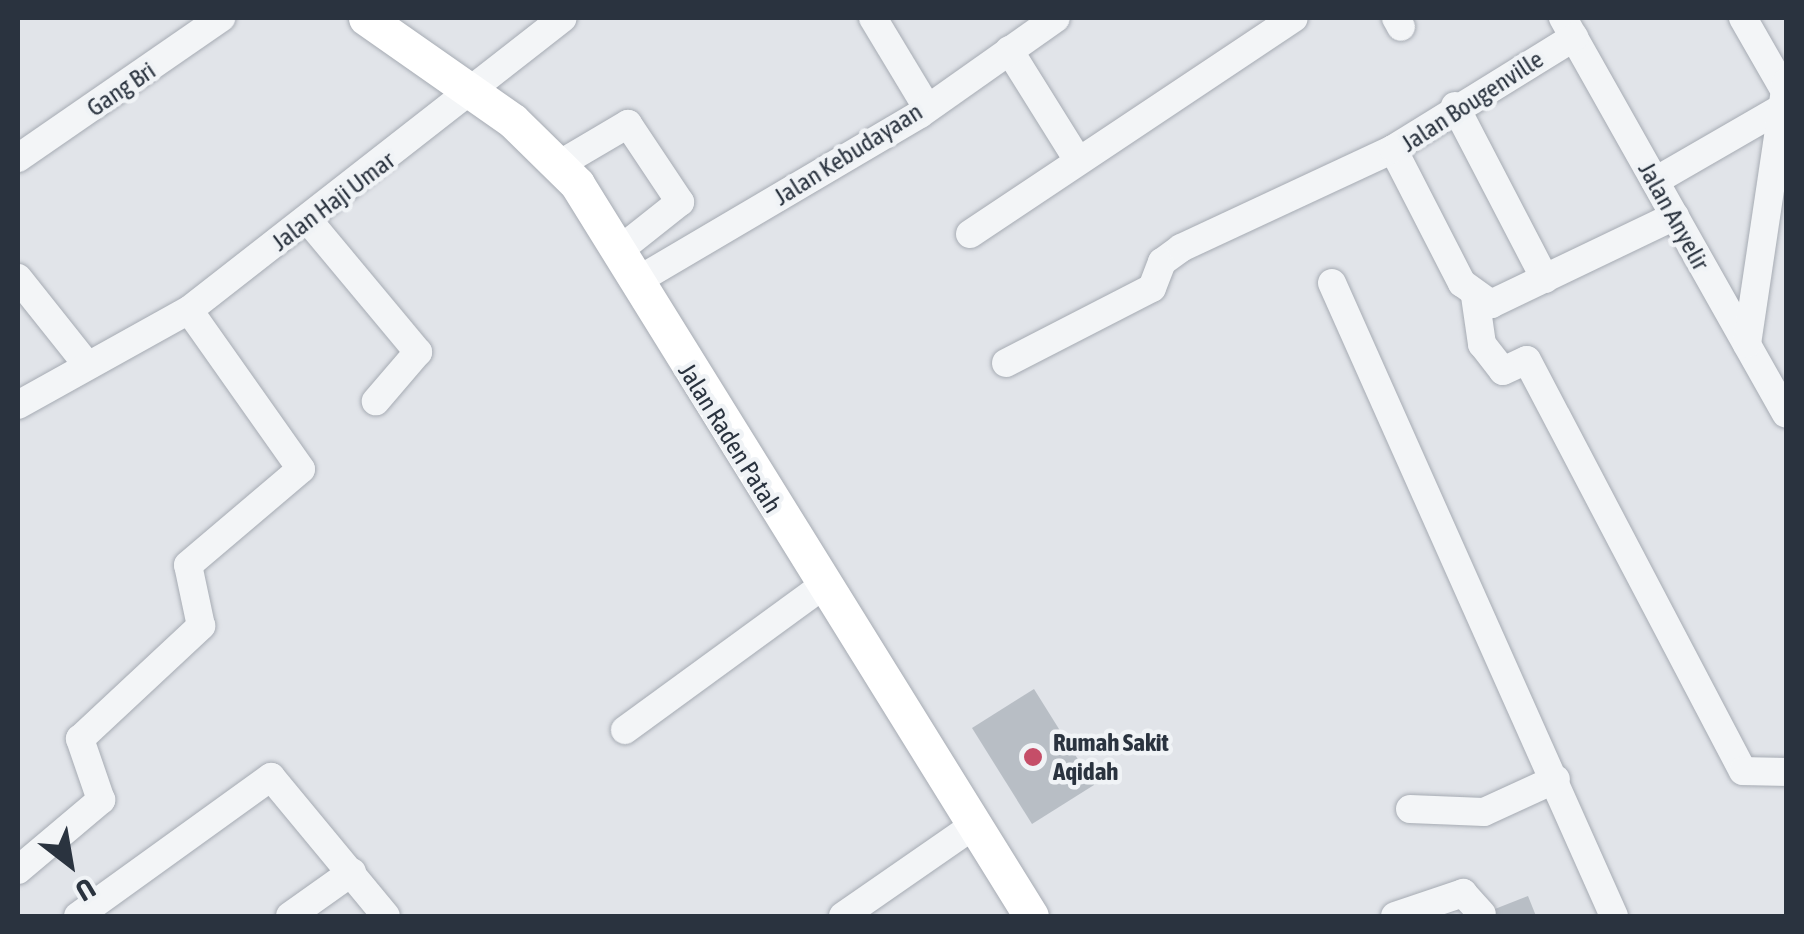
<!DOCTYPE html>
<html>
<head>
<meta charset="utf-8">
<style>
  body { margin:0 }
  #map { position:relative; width:1804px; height:934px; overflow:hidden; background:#e1e4e9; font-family:"Asap Condensed",sans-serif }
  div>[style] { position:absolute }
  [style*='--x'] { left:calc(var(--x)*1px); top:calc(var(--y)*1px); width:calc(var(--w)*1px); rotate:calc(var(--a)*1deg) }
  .building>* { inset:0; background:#b8bec5 }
  .roads { filter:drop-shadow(0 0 2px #a6abb3) drop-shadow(0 0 2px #a6abb3) }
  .minor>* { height:28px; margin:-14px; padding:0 14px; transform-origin:14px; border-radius:14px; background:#f3f5f7 }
  .major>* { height:35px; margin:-17.5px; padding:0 17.5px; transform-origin:17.5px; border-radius:17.5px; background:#fff }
  .dots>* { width:28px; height:28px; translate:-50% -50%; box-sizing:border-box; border:5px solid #f0f3f6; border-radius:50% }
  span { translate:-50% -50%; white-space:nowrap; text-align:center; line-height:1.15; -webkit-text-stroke:9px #f0f3f6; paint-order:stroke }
  .street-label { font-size:25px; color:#2a333f }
  .poi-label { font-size:25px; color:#2a333f; font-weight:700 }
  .left { translate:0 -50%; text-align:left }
  .frame { position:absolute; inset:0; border:20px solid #2a333f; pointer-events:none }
  .north { position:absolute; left:20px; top:814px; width:100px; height:100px; -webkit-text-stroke:8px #f0f3f6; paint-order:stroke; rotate:149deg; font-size:28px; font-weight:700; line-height:40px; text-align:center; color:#2a333f }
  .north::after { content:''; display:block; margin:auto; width:35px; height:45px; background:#2a333f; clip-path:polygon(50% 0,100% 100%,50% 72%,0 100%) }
</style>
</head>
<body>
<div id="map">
  <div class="building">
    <div style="clip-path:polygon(1034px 689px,1094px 785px,1032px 824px,972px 728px)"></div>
    <div style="clip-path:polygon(1528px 896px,1536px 916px,1477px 916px)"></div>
  </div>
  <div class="roads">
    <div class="minor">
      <div style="--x:873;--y:18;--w:103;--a:58.9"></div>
      <div style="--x:1396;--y:18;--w:10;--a:61"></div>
      <div style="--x:1563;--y:18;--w:454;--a:60.6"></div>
      <div style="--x:1743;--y:18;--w:86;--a:60.2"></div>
      <div style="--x:1009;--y:50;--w:128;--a:58"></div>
      <div style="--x:1455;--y:106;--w:195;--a:62.5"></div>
      <div style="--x:1393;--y:149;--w:151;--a:62.8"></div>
      <div style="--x:1462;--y:283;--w:36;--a:36"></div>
      <div style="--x:1491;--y:304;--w:204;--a:-25.6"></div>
      <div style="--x:18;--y:158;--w:247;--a:-34.6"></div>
      <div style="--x:560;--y:164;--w:79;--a:-30.5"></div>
      <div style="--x:628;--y:124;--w:94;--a:56.3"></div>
      <div style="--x:680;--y:202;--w:80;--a:141.6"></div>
      <div style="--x:1655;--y:181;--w:150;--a:-30"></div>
      <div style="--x:308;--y:220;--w:172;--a:50.2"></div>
      <div style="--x:418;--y:352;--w:65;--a:130.6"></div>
      <div style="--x:970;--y:234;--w:389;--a:-33.7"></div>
      <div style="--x:18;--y:278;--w:112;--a:51.5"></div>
      <div style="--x:635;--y:282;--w:331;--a:-30.5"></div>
      <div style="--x:920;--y:114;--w:166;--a:-35.2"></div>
      <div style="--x:1332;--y:283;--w:693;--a:65.99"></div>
      <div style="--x:1475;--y:296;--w:49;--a:81.7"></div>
      <div style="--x:1482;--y:344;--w:34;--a:52"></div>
      <div style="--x:1503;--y:371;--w:26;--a:-25"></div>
      <div style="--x:1527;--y:360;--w:464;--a:62.3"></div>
      <div style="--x:1743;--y:771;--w:43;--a:1.3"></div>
      <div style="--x:1747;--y:344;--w:264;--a:-81.5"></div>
      <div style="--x:1006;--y:363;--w:164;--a:-27.2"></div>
      <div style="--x:1152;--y:288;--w:28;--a:-69"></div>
      <div style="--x:1162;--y:262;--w:24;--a:-36"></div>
      <div style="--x:1181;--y:248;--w:234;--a:-25"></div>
      <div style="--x:1393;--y:149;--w:213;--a:-31.7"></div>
      <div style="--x:18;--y:405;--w:196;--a:-29.1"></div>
      <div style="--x:189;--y:310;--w:474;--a:-38"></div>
      <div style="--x:625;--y:730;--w:246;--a:-36.1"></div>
      <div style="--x:1410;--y:809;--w:74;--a:2.3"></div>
      <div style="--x:1484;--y:812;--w:79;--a:-24.6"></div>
      <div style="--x:18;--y:870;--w:109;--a:-40.1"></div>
      <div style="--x:101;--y:800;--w:65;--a:-109"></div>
      <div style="--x:80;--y:739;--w:166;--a:-43"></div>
      <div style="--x:201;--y:626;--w:62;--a:-102"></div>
      <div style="--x:188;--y:565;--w:148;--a:-40.3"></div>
      <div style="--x:301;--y:469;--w:194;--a:-125.2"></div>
      <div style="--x:78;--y:916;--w:238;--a:-35.8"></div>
      <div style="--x:271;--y:777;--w:180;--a:50.4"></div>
      <div style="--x:290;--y:916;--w:76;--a:-35.4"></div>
      <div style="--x:843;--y:916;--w:158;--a:-34.7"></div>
      <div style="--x:1395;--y:916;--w:72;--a:-18.7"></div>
      <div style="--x:1463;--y:893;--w:28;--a:48"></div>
    </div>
    <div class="major">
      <div style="--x:366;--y:18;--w:179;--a:35"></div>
      <div style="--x:513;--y:121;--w:90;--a:44.5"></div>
      <div style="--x:577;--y:184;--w:861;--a:58.19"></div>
    </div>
  </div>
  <div class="dots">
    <div style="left:1033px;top:757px;background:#c54e68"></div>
  </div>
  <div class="street-label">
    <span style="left:121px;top:89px;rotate:-34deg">Gang Bri</span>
    <span style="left:1472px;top:101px;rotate:-33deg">Jalan Bougenville</span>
    <span style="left:848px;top:154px;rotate:-32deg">Jalan Kebudayaan</span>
    <span style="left:333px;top:201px;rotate:-37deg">Jalan Haji Umar</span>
    <span style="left:1674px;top:216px;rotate:61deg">Jalan Anyelir</span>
    <span style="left:730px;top:438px;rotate:58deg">Jalan Raden Patah</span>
  </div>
  <div class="poi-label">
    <span class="left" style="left:1053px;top:757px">Rumah Sakit<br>Aqidah</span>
  </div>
  <div class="frame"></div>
  <div class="north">U</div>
</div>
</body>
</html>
